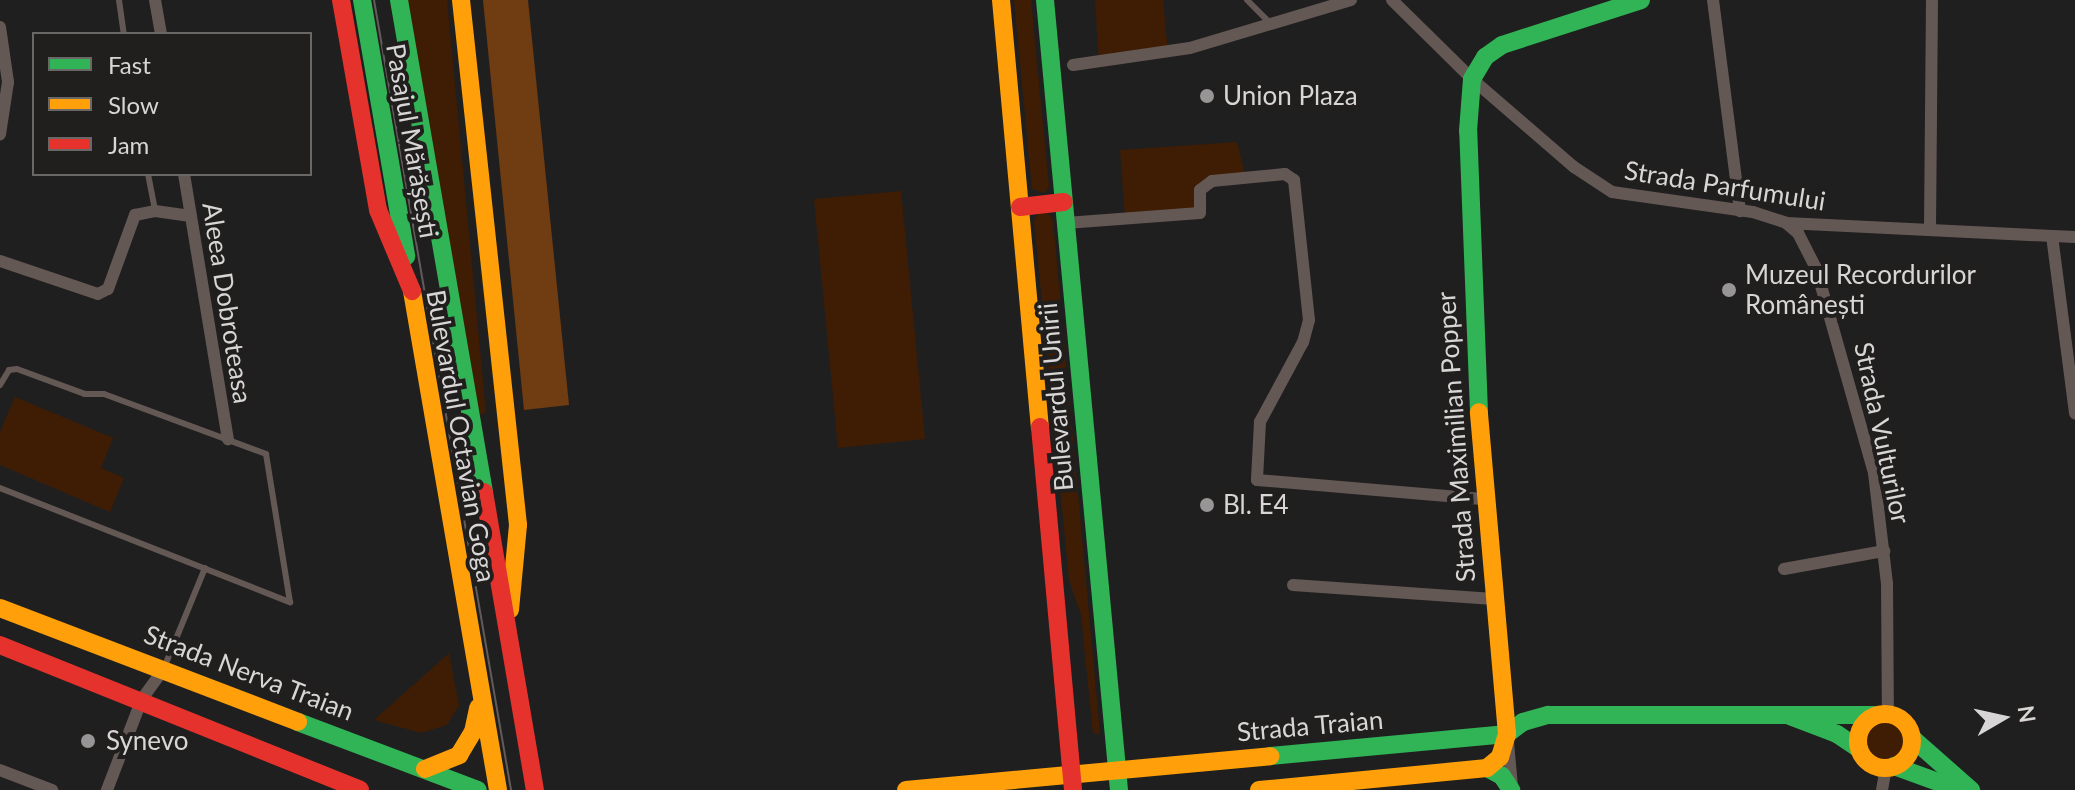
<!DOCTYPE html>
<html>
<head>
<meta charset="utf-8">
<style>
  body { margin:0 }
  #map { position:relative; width:2075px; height:790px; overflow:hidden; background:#201f1f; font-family:Lato,sans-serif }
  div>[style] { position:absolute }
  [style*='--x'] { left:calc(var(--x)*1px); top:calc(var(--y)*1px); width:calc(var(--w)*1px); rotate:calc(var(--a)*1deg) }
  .green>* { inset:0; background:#3e1d04 }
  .round { border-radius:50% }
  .forest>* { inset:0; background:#703c11 }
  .lane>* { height:6px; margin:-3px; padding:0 3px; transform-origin:3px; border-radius:3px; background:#645855 }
  .street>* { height:12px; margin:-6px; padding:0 6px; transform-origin:6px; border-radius:6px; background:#645855 }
  .fast>* { height:18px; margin:-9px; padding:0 9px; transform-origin:9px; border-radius:9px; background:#30b455 }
  .slow>* { height:18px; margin:-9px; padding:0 9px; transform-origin:9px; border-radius:9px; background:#ff9f0a }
  .slow>.ring { margin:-9px; padding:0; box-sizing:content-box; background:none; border:18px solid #ff9f0a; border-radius:50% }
  .jam>* { height:18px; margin:-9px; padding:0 9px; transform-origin:9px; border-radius:9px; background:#e5322d }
  .tram>* { height:2px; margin:-1px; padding:0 1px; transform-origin:1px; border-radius:1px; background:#625b5a }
  .dots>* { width:22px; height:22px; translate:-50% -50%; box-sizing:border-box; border:4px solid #211e1e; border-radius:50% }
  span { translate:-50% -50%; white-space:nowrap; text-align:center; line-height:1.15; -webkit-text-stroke:8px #211e1e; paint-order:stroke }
  .poi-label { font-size:26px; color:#d7d5d5 }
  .left { translate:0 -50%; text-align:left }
  .street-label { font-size:26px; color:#d7d5d5 }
  .legend { position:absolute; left:32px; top:32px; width:280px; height:144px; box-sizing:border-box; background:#211e1e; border:2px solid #6a6767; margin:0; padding:10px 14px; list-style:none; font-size:24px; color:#d7d5d5 }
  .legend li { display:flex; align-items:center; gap:16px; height:40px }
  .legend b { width:40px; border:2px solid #6a6767 }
  .north { position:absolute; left:1963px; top:678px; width:80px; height:80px; -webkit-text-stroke:6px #211e1e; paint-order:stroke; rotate:81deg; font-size:22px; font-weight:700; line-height:32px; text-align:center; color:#d7d5d5 }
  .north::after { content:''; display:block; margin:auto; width:28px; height:36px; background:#d7d5d5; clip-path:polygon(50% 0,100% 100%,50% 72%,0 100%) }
</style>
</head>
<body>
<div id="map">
  <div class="green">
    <div style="clip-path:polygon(407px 0,447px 0,486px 413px,478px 415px)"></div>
    <div style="clip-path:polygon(1014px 0,1031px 0,1049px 187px,1044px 193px,1032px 189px)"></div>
    <div style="clip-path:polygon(1095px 0,1163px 0,1168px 53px,1099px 63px)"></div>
    <div style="clip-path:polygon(1237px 142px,1246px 178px,1205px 184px,1200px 213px,1125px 218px,1120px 150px)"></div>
    <div style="clip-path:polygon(901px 191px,925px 439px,838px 448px,814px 199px)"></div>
    <div style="clip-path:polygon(1038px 213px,1048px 213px,1053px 220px,1100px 734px,1093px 733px,1081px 615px,1069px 580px,1034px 221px)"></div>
    <div style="clip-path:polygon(15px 397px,113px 438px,101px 468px,124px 478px,110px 512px,0 465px,0 432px)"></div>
    <div style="clip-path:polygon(449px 653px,459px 705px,447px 725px,421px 733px,374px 720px)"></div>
    <div class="round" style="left:1858px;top:714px;width:54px;height:54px"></div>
  </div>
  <div class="forest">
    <div style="clip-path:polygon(483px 0,528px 0,569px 405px,524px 410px)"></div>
  </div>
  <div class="lane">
    <div style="--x:119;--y:0;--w:34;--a:82"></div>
    <div style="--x:1247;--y:0;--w:33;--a:45"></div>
    <div style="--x:148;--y:174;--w:38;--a:79"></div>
    <div style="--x:0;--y:385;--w:17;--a:-59"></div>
    <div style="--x:9;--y:370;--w:8;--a:-7"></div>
    <div style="--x:17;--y:369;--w:72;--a:20.2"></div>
    <div style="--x:85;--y:394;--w:19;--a:0"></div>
    <div style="--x:104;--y:394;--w:173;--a:20.3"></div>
    <div style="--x:266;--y:454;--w:150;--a:80.8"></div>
    <div style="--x:0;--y:488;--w:312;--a:21.5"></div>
    <div style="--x:164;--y:668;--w:108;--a:-67.7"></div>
  </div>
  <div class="street">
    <div style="--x:155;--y:0;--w:35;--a:80"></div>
    <div style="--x:1392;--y:0;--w:112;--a:44.6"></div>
    <div style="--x:1472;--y:79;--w:135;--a:40.8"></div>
    <div style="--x:1574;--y:167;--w:45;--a:33.3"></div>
    <div style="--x:1612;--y:192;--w:142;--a:8.1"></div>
    <div style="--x:1753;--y:212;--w:35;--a:18"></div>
    <div style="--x:1786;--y:223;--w:289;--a:2.8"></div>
    <div style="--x:1713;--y:0;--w:213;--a:82.7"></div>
    <div style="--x:0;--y:27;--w:56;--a:81.7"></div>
    <div style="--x:8;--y:82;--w:53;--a:98.7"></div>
    <div style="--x:1073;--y:65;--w:118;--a:-8.3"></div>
    <div style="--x:1190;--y:48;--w:168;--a:-16.6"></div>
    <div style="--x:184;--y:174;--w:269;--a:80.6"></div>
    <div style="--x:1066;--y:223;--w:134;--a:-4.3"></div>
    <div style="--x:1200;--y:213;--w:23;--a:-90"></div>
    <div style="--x:1200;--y:190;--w:15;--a:-37"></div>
    <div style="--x:1212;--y:181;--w:73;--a:-5.5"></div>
    <div style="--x:1285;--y:174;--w:11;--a:34"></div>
    <div style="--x:1294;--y:180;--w:141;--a:83.9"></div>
    <div style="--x:1309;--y:320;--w:23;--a:105"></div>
    <div style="--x:1303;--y:342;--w:91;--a:118.3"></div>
    <div style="--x:1260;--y:422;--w:58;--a:93"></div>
    <div style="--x:1257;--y:480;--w:229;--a:4.8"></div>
    <div style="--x:1786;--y:223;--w:16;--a:40"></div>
    <div style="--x:1798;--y:233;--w:39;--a:63"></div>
    <div style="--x:1816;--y:268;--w:213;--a:74.2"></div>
    <div style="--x:1874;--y:473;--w:111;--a:83.3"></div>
    <div style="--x:1887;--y:583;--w:131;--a:89.6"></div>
    <div style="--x:1930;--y:228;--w:228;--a:-89.5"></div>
    <div style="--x:2052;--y:236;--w:179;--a:82.6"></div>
    <div style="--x:0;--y:261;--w:103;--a:18.6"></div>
    <div style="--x:98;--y:294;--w:11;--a:-27"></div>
    <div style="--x:108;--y:289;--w:79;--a:-70"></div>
    <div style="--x:135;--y:215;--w:20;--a:-11"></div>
    <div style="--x:155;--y:211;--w:36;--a:8"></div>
    <div style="--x:1784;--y:569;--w:102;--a:-10.2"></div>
    <div style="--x:1293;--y:585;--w:201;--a:4"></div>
    <div style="--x:1508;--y:742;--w:45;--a:84.9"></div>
    <div style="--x:0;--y:770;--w:56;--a:21"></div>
    <div style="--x:107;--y:790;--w:97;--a:-69"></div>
    <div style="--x:142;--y:699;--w:37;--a:-54"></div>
    <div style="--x:1882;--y:790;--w:22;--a:-80"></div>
  </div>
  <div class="fast">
    <div style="--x:362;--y:0;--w:260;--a:80.2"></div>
    <div style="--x:399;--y:0;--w:499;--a:80.2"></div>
    <div style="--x:1045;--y:0;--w:793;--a:84.65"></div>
    <div style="--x:1479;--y:412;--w:281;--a:-92.2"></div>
    <div style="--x:1468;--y:131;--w:52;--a:-85.6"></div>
    <div style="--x:1472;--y:79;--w:26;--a:-59"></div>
    <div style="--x:1485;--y:57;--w:21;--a:-35"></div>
    <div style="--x:1502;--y:45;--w:146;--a:-17.9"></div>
    <div style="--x:1790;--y:716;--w:50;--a:21"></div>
    <div style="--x:1837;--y:734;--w:27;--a:34"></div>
    <div style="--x:298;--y:722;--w:192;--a:20.7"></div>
    <div style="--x:1912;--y:738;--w:79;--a:41.4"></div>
    <div style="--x:1270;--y:756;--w:238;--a:-5.3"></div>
    <div style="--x:1507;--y:734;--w:20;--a:-37"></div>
    <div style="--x:1523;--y:722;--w:26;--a:-16"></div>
    <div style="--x:1548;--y:715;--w:327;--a:0"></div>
    <div style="--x:1894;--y:766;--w:70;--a:20"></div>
    <div style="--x:1487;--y:768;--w:17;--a:28"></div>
    <div style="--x:1502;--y:776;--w:17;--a:57"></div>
  </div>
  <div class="slow">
    <div style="--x:461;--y:0;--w:528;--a:83.8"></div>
    <div style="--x:518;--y:525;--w:85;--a:95.4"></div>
    <div style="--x:1001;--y:0;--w:429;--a:84.8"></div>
    <div style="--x:412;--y:291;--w:506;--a:80.22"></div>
    <div style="--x:0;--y:608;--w:319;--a:20.9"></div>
    <div class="ring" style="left:1858px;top:714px;width:36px;height:36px"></div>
    <div style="--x:425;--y:769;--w:37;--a:-22"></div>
    <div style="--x:459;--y:755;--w:27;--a:-59"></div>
    <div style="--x:473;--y:732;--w:25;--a:-78"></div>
    <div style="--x:906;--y:790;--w:366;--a:-5.3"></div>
    <div style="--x:1259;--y:790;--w:229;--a:-5.5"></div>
    <div style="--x:1487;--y:768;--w:17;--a:-40"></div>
    <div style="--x:1500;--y:757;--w:24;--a:-73"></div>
    <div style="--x:1507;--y:734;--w:323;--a:-95"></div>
  </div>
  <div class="jam">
    <div style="--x:341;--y:0;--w:213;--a:80"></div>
    <div style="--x:378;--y:210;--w:88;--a:67.2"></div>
    <div style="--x:1020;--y:207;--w:44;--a:-6.5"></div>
    <div style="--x:1040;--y:427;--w:364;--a:84.8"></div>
    <div style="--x:484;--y:492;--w:302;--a:80.3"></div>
    <div style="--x:0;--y:645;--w:388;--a:21.9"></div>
  </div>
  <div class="tram">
    <div style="--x:374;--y:0;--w:802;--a:80.16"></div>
  </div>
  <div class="dots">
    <div style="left:1207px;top:96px;background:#979595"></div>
    <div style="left:1729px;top:290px;background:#979595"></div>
    <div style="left:1207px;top:505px;background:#979595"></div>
    <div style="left:88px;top:741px;background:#979595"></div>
  </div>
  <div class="poi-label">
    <span class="left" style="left:1223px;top:96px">Union Plaza</span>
    <span class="left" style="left:1745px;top:290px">Muzeul Recordurilor<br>Românești</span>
    <span class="left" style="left:1223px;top:505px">Bl. E4</span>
    <span class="left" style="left:106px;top:741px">Synevo</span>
  </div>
  <div class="street-label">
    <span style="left:412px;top:141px;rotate:80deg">Pasajul Mărășești</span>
    <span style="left:1725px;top:186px;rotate:9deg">Strada Parfumului</span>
    <span style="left:227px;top:303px;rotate:81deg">Aleea Dobroteasa</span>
    <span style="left:1056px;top:397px;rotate:-95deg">Bulevardul Unirii</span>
    <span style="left:1882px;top:433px;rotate:78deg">Strada Vulturilor</span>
    <span style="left:461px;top:436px;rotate:80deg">Bulevardul Octavian Goga</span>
    <span style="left:1456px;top:437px;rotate:-94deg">Strada Maximilian Popper</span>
    <span style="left:249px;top:673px;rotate:21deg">Strada Nerva Traian</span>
    <span style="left:1310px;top:726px;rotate:-5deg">Strada Traian</span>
  </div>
  <ul class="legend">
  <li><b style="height:10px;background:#30b455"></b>Fast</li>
  <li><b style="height:10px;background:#ff9f0a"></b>Slow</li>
  <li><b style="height:10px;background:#e5322d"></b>Jam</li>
  </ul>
  <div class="north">N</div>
</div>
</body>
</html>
